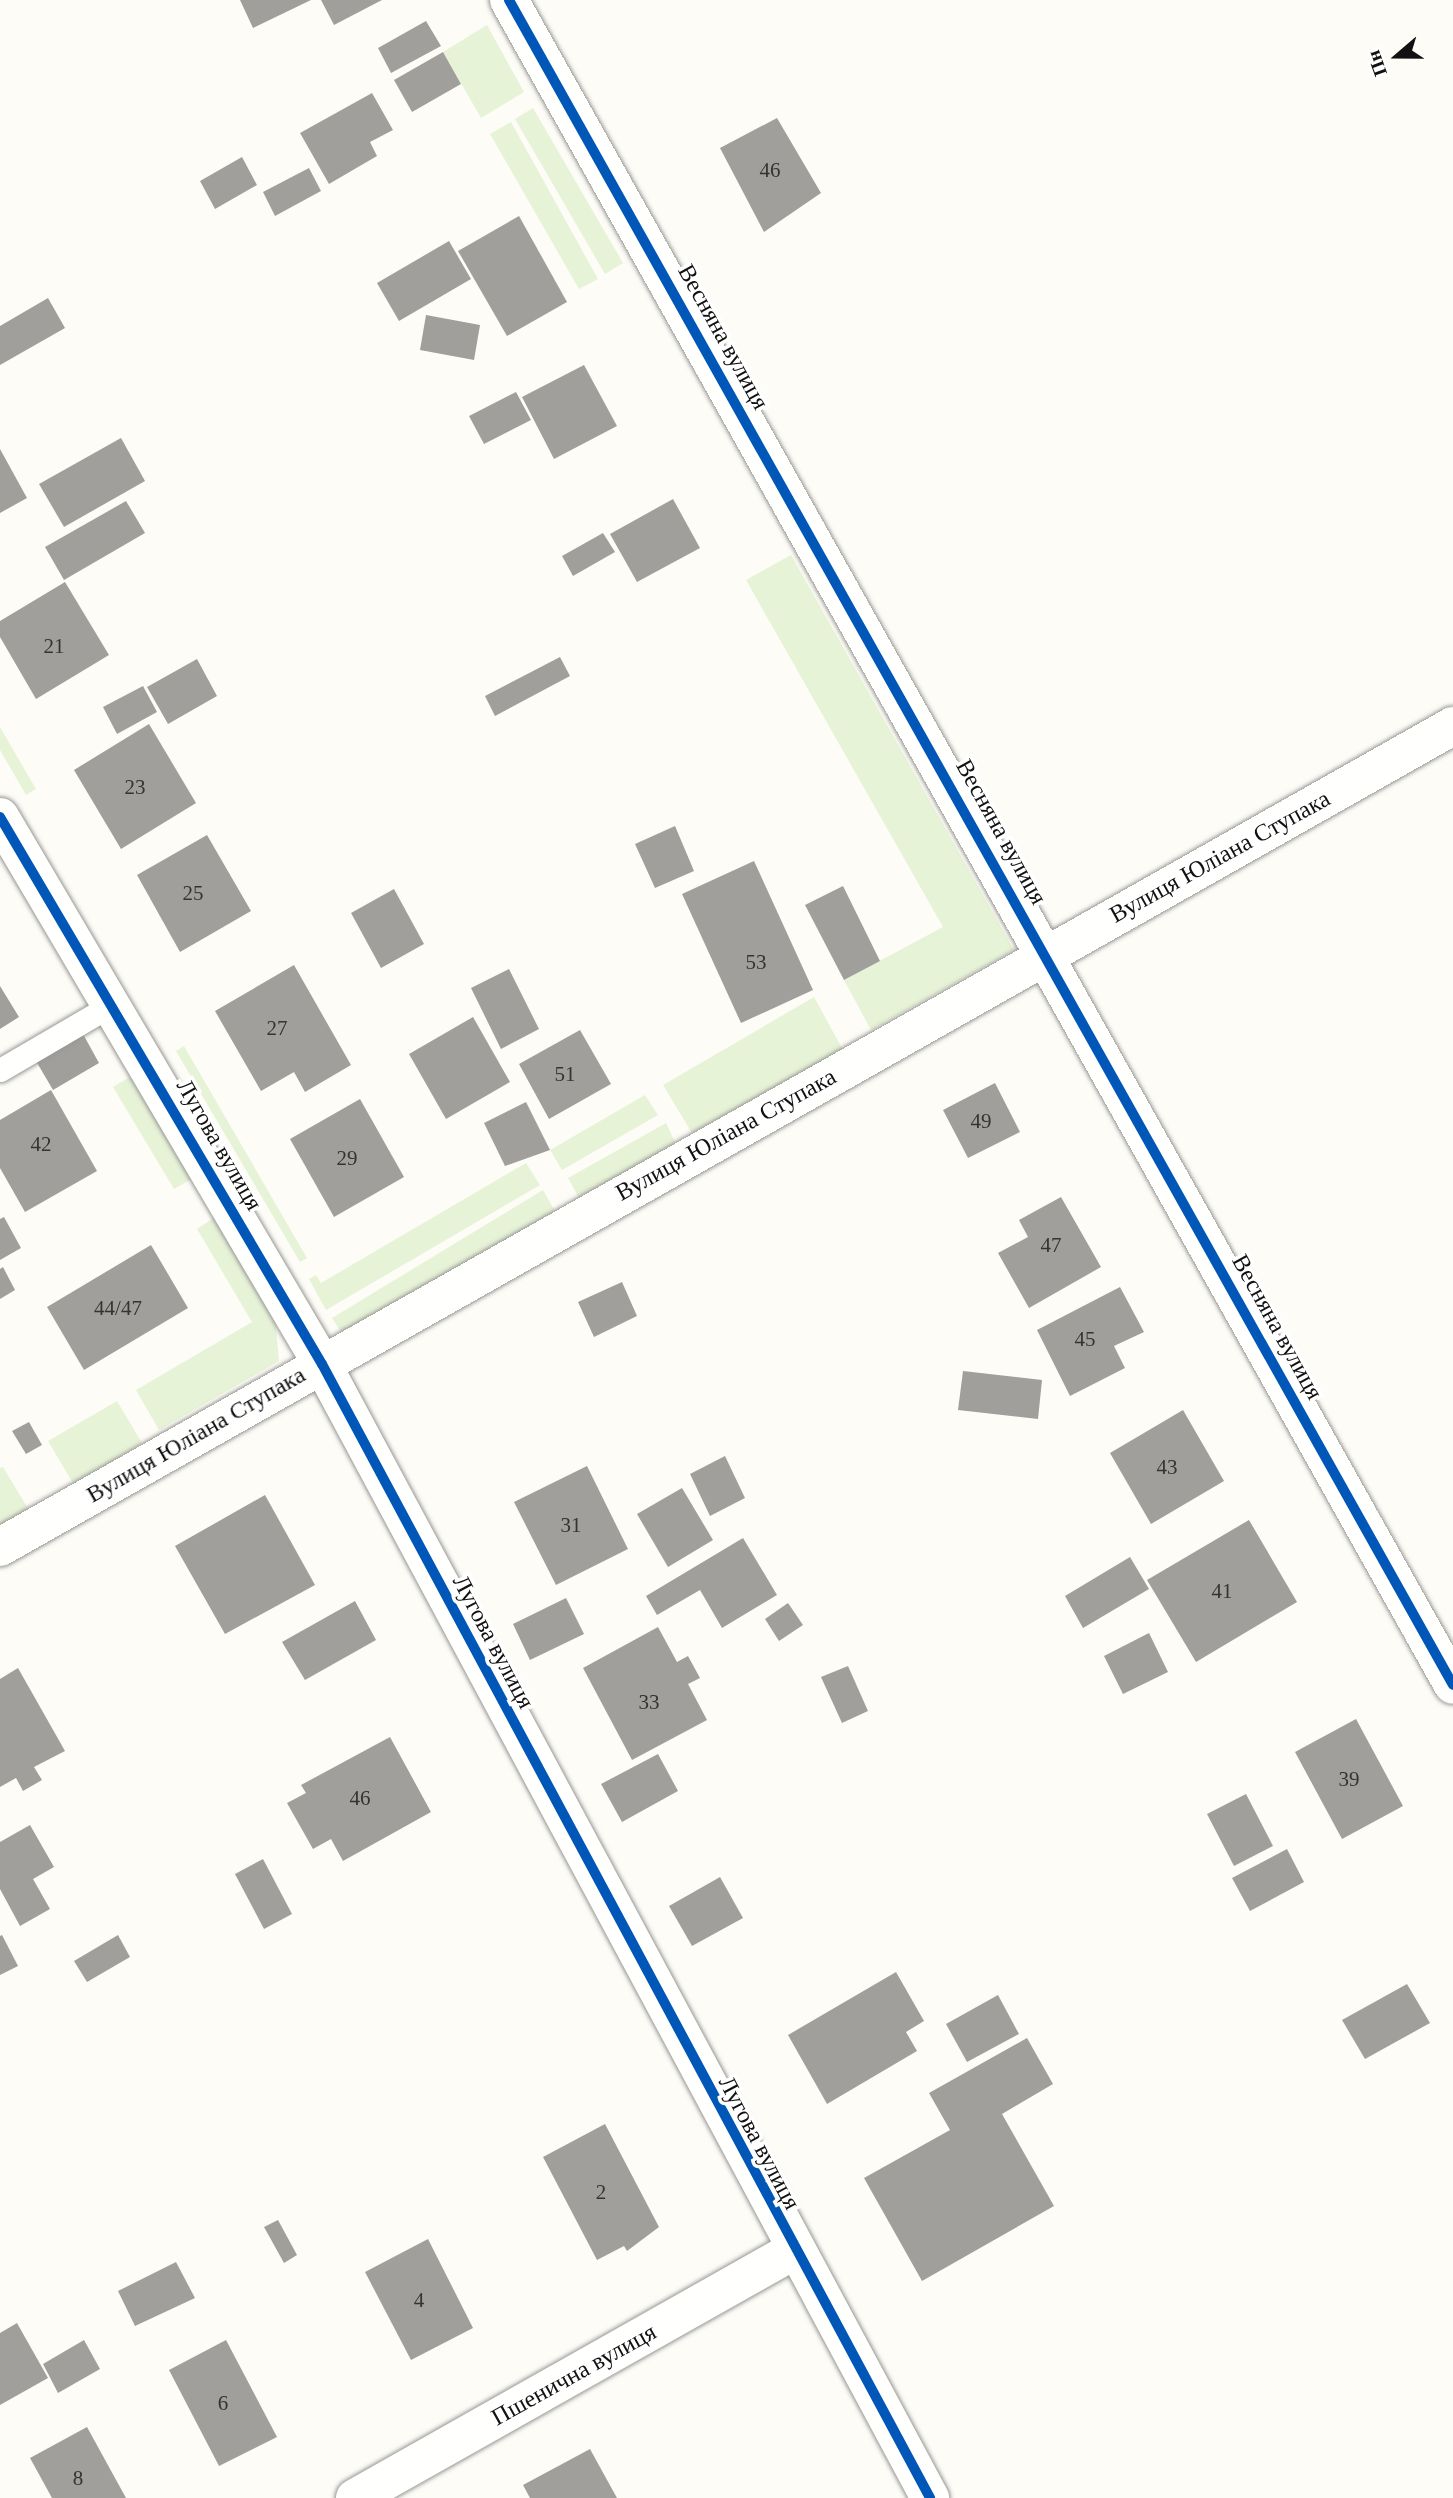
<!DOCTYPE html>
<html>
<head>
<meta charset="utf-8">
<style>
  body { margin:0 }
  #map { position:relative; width:1453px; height:2498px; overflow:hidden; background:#fdfcf7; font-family:Georgia,serif }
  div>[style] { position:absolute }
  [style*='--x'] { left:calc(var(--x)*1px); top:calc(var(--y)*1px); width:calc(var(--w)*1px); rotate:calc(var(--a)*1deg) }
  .green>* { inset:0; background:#e7f3d7 }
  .building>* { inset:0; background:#a19f9c }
  .roads { filter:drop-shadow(0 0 2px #979795) drop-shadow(0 0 2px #979795) }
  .service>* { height:23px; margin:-11.5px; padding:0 11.5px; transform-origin:11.5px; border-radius:11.5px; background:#fffffe }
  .minor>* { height:38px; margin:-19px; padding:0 19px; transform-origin:19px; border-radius:19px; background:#fffffe }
  .cycleway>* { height:10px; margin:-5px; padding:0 5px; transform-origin:5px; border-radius:5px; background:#0057b8 }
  span { translate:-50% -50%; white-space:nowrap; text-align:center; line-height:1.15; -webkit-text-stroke:7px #fff; paint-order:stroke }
  .number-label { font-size:21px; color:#353434 }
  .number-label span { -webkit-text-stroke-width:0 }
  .street-label { font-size:24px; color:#111 }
  .north { position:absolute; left:1362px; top:21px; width:70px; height:70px; -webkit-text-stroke:5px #fff; paint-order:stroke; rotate:250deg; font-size:19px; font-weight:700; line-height:28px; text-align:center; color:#111 }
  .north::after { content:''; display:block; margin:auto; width:24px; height:32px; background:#111; clip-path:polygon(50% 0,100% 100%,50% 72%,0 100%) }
</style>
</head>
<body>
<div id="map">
  <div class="green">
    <div style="clip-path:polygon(487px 25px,524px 92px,481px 118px,443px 52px)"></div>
    <div style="clip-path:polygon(533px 108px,623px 263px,605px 274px,515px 119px)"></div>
    <div style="clip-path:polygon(511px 122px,598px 279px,579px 289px,490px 134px)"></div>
    <div style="clip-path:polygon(791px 555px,1014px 950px,871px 1030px,844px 980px,943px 927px,746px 580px)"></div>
    <div style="clip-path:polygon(0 727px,36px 789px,26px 795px,0 750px)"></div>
    <div style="clip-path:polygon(814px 997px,843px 1050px,692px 1133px,663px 1085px)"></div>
    <div style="clip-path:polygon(184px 1046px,307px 1258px,300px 1262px,176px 1051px)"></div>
    <div style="clip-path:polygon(133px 1075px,192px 1179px,174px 1189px,113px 1087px)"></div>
    <div style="clip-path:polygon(645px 1095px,658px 1115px,562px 1170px,550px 1150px)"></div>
    <div style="clip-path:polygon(666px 1123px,676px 1144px,579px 1198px,568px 1178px)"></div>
    <div style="clip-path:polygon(526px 1163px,540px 1185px,326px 1310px,309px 1279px,316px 1275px,321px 1283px)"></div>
    <div style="clip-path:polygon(543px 1190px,556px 1213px,341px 1332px,332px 1318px)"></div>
    <div style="clip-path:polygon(215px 1217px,275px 1316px,279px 1361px,159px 1430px,136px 1390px,252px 1322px,197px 1229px)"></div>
    <div style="clip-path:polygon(117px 1401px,142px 1443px,74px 1485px,48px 1441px)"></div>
    <div style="clip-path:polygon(3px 1467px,29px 1510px,0 1527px,0 1468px)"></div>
  </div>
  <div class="building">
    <div style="clip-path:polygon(240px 0,311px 0,253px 28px)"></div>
    <div style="clip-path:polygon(321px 0,382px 0,334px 25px)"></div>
    <div style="clip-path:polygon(426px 21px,441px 46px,391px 73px,378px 48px)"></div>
    <div style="clip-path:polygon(443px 52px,461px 84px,412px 112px,394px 80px)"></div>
    <div style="clip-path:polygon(372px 93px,393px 130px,370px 142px,377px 156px,329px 184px,300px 133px)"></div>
    <div style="clip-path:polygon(777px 118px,821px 193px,764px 232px,720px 148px)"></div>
    <div style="clip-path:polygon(242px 157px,257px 185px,215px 209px,200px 181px)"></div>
    <div style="clip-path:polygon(309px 168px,321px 191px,275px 216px,263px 192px)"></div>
    <div style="clip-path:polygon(519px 216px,567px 302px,507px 336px,458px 251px)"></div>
    <div style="clip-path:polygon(449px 241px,471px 279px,399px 321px,377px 283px)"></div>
    <div style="clip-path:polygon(48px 298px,65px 328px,0 365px,0 326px)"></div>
    <div style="clip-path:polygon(426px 315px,480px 325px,474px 360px,420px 350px)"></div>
    <div style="clip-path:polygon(584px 365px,617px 426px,554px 459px,522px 397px)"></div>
    <div style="clip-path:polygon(516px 392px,531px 420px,484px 444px,469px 416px)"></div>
    <div style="clip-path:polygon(121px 438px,145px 481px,64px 527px,39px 484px)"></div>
    <div style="clip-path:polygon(0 449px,27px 498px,0 513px)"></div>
    <div style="clip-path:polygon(673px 499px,700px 548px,637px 582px,610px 534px)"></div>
    <div style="clip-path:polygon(126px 501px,145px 533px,64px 580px,45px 547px)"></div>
    <div style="clip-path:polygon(603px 533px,615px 552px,573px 576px,562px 556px)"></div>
    <div style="clip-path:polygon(65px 582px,109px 655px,36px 699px,0 637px,0 621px)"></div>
    <div style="clip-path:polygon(560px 657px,570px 676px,495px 716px,485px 696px)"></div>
    <div style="clip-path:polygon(197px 659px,217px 696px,168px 724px,147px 687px)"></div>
    <div style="clip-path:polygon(143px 686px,157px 712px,117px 734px,103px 707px)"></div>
    <div style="clip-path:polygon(149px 724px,196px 803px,121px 849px,74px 770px)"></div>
    <div style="clip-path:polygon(675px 826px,694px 871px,655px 888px,635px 844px)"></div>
    <div style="clip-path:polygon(207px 835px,251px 911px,180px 952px,137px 875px)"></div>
    <div style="clip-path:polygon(754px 861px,813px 990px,741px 1023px,682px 894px)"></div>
    <div style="clip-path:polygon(843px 886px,880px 961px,844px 980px,805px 905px)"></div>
    <div style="clip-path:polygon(394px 889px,424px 944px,381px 968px,351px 913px)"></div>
    <div style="clip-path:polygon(294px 965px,351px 1065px,305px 1092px,294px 1072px,261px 1091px,215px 1011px)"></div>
    <div style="clip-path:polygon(509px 969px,539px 1029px,501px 1049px,471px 988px)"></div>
    <div style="clip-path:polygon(0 986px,19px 1017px,0 1029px)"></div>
    <div style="clip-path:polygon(473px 1017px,510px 1082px,446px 1119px,409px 1054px)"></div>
    <div style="clip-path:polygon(580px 1030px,611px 1084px,549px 1119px,519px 1064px)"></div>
    <div style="clip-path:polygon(83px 1034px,99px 1063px,53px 1090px,36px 1061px)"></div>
    <div style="clip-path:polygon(995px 1083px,1020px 1132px,968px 1158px,943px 1110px)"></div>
    <div style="clip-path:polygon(51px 1090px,97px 1171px,25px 1212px,0 1168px,0 1120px)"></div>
    <div style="clip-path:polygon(360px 1099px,404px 1177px,334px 1217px,290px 1139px)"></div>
    <div style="clip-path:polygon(526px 1102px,550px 1150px,505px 1166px,484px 1123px)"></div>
    <div style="clip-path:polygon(1061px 1197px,1101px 1267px,1029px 1308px,998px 1253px,1028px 1237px,1019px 1220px)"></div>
    <div style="clip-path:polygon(4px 1217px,21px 1248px,0 1260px,0 1219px)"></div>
    <div style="clip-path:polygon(151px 1245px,188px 1308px,84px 1370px,47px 1307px)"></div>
    <div style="clip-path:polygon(3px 1267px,15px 1290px,0 1299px,0 1269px)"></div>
    <div style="clip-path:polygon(622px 1282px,637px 1316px,594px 1337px,578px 1302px)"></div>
    <div style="clip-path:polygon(1120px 1287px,1144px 1332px,1114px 1346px,1125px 1368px,1070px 1396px,1037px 1330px)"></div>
    <div style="clip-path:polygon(963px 1371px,1042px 1380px,1038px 1419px,958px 1410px)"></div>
    <div style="clip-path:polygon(1183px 1410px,1224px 1481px,1151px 1524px,1110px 1453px)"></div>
    <div style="clip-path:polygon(29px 1422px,42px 1445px,26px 1454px,12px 1431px)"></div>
    <div style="clip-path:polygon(725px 1456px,745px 1498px,710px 1516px,690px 1474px)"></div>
    <div style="clip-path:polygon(587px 1466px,628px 1549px,556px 1585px,514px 1502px)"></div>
    <div style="clip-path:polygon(682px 1488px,713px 1540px,668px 1567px,637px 1514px)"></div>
    <div style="clip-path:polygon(265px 1495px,315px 1585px,225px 1634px,175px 1546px)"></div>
    <div style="clip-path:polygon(1249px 1520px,1297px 1602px,1196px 1662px,1147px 1580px)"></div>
    <div style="clip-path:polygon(743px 1538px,777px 1595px,722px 1628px,700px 1590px,657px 1615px,646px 1596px)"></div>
    <div style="clip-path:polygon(1130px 1557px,1149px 1589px,1083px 1628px,1065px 1596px)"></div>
    <div style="clip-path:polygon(566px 1598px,584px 1634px,530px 1660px,513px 1624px)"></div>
    <div style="clip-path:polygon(355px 1601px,376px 1640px,305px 1680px,282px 1642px)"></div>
    <div style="clip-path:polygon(788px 1603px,803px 1625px,779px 1641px,765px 1619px)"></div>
    <div style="clip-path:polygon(658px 1627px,677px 1662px,688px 1656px,700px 1678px,688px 1684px,707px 1720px,632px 1760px,583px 1668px)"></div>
    <div style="clip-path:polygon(1149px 1633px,1168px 1672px,1123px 1694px,1104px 1656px)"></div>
    <div style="clip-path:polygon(848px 1666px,868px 1711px,842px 1723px,821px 1677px)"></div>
    <div style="clip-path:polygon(18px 1668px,65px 1751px,34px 1767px,42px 1780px,23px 1791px,16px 1778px,0 1787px,0 1679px)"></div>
    <div style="clip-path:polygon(1356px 1719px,1403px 1806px,1342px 1839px,1295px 1752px)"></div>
    <div style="clip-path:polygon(390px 1737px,431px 1812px,343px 1861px,331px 1839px,313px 1849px,287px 1803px,306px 1793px,301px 1785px)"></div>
    <div style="clip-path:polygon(658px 1754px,678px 1791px,622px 1822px,601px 1784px)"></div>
    <div style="clip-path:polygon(1246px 1794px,1273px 1846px,1234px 1866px,1207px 1814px)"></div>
    <div style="clip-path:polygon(30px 1825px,54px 1867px,33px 1879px,50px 1909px,20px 1926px,0 1889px,0 1842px)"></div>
    <div style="clip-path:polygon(1287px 1849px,1304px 1882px,1250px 1911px,1232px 1878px)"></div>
    <div style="clip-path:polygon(263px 1859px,292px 1914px,264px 1929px,235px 1874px)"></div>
    <div style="clip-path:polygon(720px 1877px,743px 1918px,692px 1946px,669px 1906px)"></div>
    <div style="clip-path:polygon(2px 1935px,18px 1966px,0 1975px,0 1936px)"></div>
    <div style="clip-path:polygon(118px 1935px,130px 1957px,87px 1982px,74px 1961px)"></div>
    <div style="clip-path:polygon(896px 1972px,924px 2021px,906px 2032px,917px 2051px,827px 2104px,788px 2035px)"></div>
    <div style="clip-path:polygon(1407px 1984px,1430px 2023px,1365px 2059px,1342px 2020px)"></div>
    <div style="clip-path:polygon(998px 1995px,1019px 2034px,967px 2062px,946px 2024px)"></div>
    <div style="clip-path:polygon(1027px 2038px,1053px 2084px,1002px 2114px,1054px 2206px,922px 2281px,864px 2178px,950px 2130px,929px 2093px)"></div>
    <div style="clip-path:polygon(605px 2124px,659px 2227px,627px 2251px,624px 2246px,597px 2260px,543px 2157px)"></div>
    <div style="clip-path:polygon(278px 2220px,297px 2255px,284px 2263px,264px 2227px)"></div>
    <div style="clip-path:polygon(428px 2239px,473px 2328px,411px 2360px,365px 2272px)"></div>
    <div style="clip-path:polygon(176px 2262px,195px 2298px,135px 2326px,118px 2291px)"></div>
    <div style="clip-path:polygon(17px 2323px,48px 2378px,0 2405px,0 2333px)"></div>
    <div style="clip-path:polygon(84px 2340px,100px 2369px,58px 2393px,43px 2364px)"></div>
    <div style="clip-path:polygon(226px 2340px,277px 2437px,219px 2466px,169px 2370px)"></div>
    <div style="clip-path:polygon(87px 2427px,126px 2498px,52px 2498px,30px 2458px)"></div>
    <div style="clip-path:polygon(590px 2449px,617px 2498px,530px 2498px,523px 2485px)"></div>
  </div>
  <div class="roads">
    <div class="service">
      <div style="--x:0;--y:1070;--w:131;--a:-30.3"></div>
    </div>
    <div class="minor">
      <div style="--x:509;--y:0;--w:1931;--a:60.74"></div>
      <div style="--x:0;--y:817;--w:635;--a:59.52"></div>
      <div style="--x:322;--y:1364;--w:1287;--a:61.8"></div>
      <div style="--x:0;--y:1547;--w:1669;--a:-29.47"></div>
      <div style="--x:355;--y:2498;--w:503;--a:-29.42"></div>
    </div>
  </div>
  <div class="cycleway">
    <div style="--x:509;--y:0;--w:1931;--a:60.74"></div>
    <div style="--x:0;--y:817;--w:635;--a:59.52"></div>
    <div style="--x:322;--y:1364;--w:1287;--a:61.8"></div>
  </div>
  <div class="number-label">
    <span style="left:770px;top:170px">46</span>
    <span style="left:54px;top:646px">21</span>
    <span style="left:135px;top:787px">23</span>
    <span style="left:193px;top:893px">25</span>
    <span style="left:756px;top:962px">53</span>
    <span style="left:277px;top:1028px">27</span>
    <span style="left:565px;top:1074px">51</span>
    <span style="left:981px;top:1121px">49</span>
    <span style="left:41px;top:1144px">42</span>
    <span style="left:347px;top:1158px">29</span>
    <span style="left:1051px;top:1245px">47</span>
    <span style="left:118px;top:1308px">44/47</span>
    <span style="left:1085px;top:1339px">45</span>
    <span style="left:1167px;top:1467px">43</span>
    <span style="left:571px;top:1525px">31</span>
    <span style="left:1222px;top:1591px">41</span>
    <span style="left:649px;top:1702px">33</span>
    <span style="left:1349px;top:1779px">39</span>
    <span style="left:360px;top:1798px">46</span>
    <span style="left:601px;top:2192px">2</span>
    <span style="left:419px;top:2300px">4</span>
    <span style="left:223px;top:2403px">6</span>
    <span style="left:78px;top:2478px">8</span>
  </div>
  <div class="street-label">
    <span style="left:723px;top:337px;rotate:61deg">Весняна вулиця</span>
    <span style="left:1001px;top:832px;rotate:61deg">Весняна вулиця</span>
    <span style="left:1220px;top:857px;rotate:-29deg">Вулиця Юліана Ступака</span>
    <span style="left:726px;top:1135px;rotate:-29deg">Вулиця Юліана Ступака</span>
    <span style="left:219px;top:1145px;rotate:60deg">Лугова вулиця</span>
    <span style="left:1277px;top:1327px;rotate:61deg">Весняна вулиця</span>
    <span style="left:196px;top:1435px;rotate:-30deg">Вулиця Юліана Ступака</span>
    <span style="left:493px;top:1642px;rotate:62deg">Лугова вулиця</span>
    <span style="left:759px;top:2143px;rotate:62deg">Лугова вулиця</span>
    <span style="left:574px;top:2375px;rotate:-29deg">Пшенична вулиця</span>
  </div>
  <div class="north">Пн</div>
</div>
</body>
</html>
